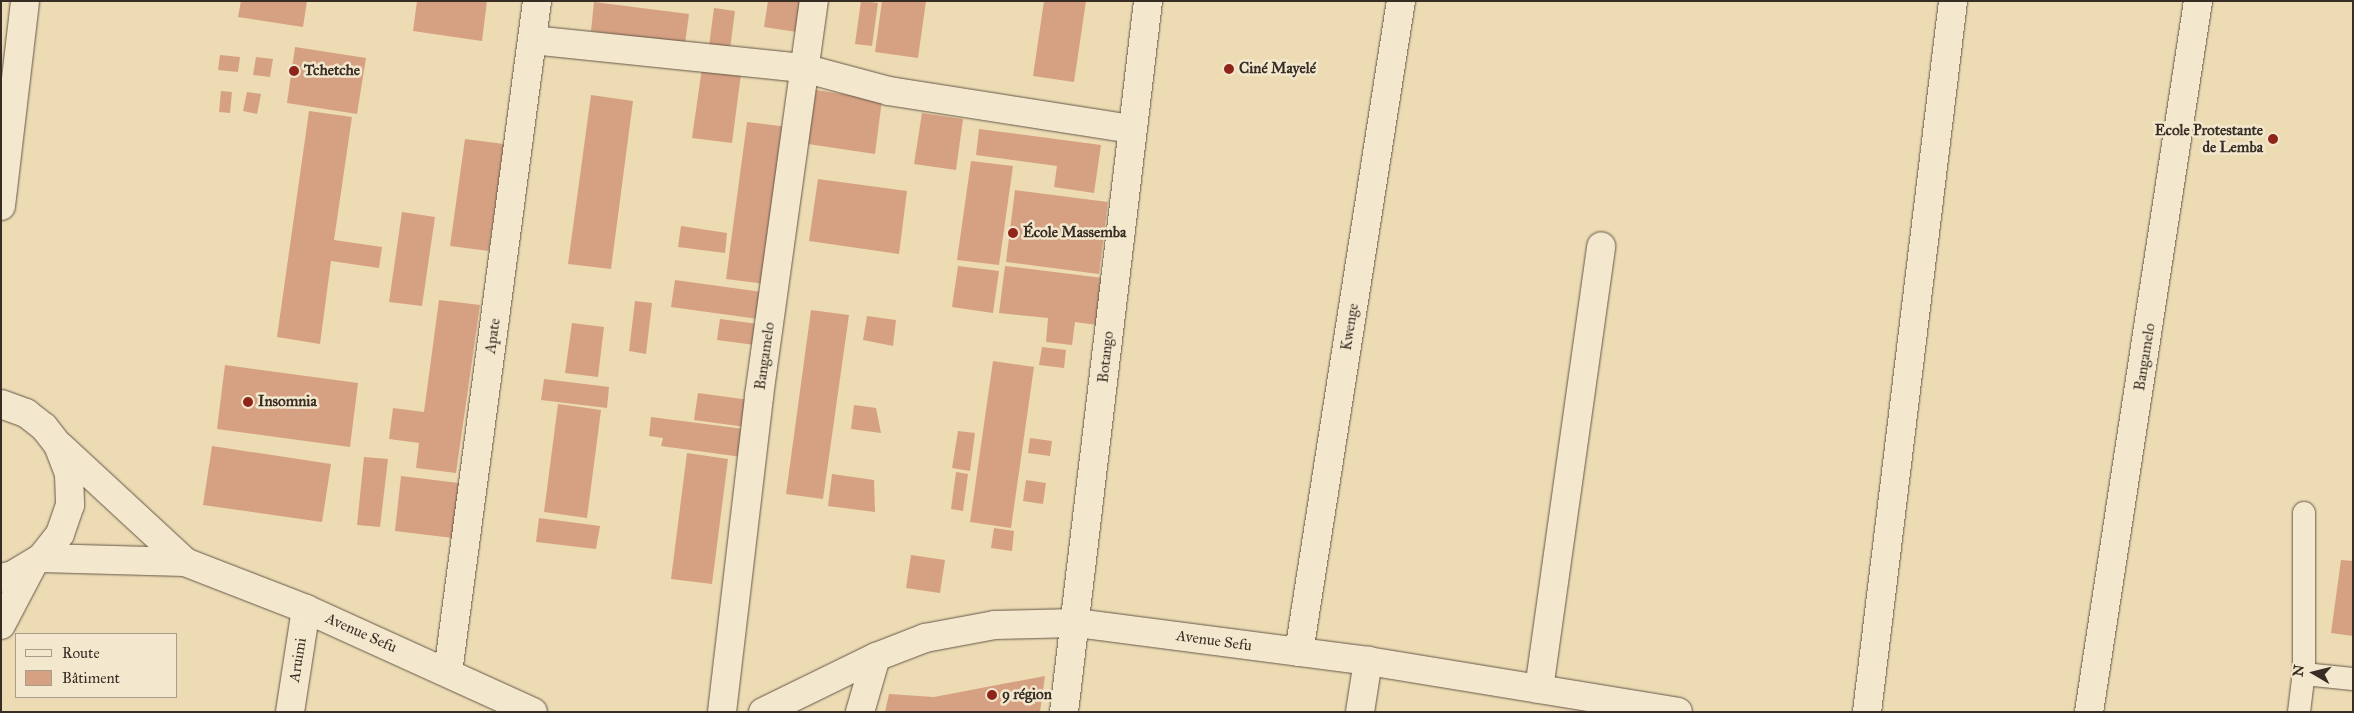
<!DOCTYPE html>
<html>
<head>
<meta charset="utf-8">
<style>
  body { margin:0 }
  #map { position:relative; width:2354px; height:713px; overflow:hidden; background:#eddbb4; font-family:"IM FELL Great Primer",serif }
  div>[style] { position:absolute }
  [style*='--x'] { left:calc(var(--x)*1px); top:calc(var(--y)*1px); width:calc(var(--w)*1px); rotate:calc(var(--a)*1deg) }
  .building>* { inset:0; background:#d6a183 }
  .roads { filter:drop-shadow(0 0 1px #645848) drop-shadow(0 0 1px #645848) }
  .lane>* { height:22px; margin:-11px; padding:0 11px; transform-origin:11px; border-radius:11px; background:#f3e8ce }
  .street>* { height:28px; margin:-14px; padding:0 14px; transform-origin:14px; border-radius:14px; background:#f3e8ce }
  .secondary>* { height:28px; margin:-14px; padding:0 14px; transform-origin:14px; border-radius:14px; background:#f3e8ce }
  .dots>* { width:14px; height:14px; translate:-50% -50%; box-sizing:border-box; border:2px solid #f3e8ce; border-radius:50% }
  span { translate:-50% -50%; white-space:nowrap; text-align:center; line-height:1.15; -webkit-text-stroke:5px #f3e8ce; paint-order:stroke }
  .poi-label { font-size:15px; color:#372d24; font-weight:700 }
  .left { translate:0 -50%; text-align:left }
  .right { translate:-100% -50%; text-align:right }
  .street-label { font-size:15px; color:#372d24 }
  .frame { position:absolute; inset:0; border:2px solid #372d24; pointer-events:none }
  .legend { position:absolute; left:15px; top:633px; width:162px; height:65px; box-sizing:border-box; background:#f3e8ce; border:1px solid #a89d8a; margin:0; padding:6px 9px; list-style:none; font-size:15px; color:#372d24 }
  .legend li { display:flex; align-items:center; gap:10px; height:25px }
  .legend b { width:25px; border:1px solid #a89d8a }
  .north { position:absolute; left:2289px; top:648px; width:50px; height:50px; -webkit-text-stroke:4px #f3e8ce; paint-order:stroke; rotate:278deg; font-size:14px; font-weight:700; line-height:20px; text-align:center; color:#372d24 }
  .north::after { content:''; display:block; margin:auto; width:18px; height:22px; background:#372d24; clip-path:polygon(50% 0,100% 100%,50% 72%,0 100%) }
</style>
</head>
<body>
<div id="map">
  <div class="building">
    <div style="clip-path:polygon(241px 1px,307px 1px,303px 27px,238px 17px)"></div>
    <div style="clip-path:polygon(417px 1px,487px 1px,482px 41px,413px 31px)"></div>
    <div style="clip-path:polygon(768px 1px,807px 1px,803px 33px,764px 27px)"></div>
    <div style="clip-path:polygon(861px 1px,878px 3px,872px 46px,855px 44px)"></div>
    <div style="clip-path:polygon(882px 1px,926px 1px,918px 58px,875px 52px)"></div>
    <div style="clip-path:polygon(1044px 1px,1086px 1px,1074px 82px,1033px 76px)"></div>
    <div style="clip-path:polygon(594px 2px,689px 14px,685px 44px,591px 31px)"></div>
    <div style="clip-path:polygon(714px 8px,735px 11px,730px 49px,709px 46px)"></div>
    <div style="clip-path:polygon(295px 47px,366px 58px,357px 114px,287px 103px)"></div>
    <div style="clip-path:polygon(220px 55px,240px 57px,238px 72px,218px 70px)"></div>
    <div style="clip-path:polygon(256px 57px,273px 59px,270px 77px,253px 75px)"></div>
    <div style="clip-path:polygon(702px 68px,741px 74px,732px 143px,692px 138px)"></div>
    <div style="clip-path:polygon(816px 90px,882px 100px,875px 154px,808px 144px)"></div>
    <div style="clip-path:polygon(221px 91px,232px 92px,230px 113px,219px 112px)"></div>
    <div style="clip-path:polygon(247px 92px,261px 94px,257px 114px,243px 111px)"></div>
    <div style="clip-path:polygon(591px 95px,633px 101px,611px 269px,568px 264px)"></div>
    <div style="clip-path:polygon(309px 111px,352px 117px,334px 240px,382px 247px,379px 268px,331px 261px,320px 344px,277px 337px)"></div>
    <div style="clip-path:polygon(922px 113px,963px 119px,956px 170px,914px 164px)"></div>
    <div style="clip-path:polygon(747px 122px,788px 127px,767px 284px,726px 279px)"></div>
    <div style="clip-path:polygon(979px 129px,1101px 145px,1094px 193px,1054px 187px,1057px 166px,976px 155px)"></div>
    <div style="clip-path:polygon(465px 139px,504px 144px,489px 251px,450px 246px)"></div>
    <div style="clip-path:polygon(971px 161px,1013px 166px,999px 265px,957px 260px)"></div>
    <div style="clip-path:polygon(818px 179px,907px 191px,899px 254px,809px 241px)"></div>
    <div style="clip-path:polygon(1015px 190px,1108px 202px,1099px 274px,1006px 262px)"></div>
    <div style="clip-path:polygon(402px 212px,435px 217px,422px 306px,389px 302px)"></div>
    <div style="clip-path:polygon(681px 226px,727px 233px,725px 253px,678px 247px)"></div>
    <div style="clip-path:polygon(958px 266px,999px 271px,993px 313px,952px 307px)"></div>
    <div style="clip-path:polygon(1005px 266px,1103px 278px,1097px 325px,1075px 322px,1072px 345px,1046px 342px,1048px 318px,999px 313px)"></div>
    <div style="clip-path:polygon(675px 280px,769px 293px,765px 320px,671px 307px)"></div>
    <div style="clip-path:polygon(439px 300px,480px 305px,456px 473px,416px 468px,419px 443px,389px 439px,393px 408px,424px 412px)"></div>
    <div style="clip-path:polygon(635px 301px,652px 303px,646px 354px,629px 351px)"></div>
    <div style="clip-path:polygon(811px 310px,849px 315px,823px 499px,786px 494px)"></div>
    <div style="clip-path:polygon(867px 316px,896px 320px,893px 346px,863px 340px)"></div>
    <div style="clip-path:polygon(720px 319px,758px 324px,755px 345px,717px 340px)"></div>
    <div style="clip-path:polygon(572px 323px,604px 327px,598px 377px,565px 373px)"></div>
    <div style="clip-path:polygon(1042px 347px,1066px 350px,1064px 368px,1039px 365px)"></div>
    <div style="clip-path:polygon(993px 361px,1034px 367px,1011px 528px,970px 522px)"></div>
    <div style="clip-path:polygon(225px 365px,358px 383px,350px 447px,217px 429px)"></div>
    <div style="clip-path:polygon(544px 379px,609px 387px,607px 408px,541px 400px)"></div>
    <div style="clip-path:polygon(698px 393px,757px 401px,753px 428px,694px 420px)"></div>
    <div style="clip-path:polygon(558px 404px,601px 410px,587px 518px,544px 512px)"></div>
    <div style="clip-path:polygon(854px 405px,876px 408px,881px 433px,851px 429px)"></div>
    <div style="clip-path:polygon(651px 417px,752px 430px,749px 458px,661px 446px,663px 438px,649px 436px)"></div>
    <div style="clip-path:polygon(958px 431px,975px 433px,970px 471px,952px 468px)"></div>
    <div style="clip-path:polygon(1030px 438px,1052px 441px,1050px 456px,1028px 453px)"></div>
    <div style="clip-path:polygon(212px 446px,331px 464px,322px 522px,203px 505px)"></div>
    <div style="clip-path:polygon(687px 453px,728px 459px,712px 584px,671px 579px)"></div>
    <div style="clip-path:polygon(364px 457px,388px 459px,380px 527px,357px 525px)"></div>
    <div style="clip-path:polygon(956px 472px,968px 474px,963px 511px,951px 509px)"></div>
    <div style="clip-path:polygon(832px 474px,874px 480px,875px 512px,828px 506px)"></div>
    <div style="clip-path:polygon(401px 476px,459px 483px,453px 538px,395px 531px)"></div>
    <div style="clip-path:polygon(1026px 480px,1046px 483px,1043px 504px,1023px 501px)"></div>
    <div style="clip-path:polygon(539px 518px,600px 526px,596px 549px,536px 542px)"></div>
    <div style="clip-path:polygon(994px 528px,1014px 531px,1012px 551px,991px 548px)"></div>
    <div style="clip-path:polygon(911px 555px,945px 560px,940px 593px,906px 588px)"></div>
    <div style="clip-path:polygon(2341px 560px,2353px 561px,2353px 636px,2331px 633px)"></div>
    <div style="clip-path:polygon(1045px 676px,1040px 712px,885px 712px,889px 694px,934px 697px)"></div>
  </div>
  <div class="roads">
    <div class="lane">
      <div style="--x:2304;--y:674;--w:49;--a:5.8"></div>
      <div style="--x:2299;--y:712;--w:38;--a:-83"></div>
      <div style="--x:2304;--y:674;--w:161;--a:-90"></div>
    </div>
    <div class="street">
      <div style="--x:532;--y:40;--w:272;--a:5.9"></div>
      <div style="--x:803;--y:68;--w:89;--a:15"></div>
      <div style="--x:889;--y:91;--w:246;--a:8.9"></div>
      <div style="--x:1299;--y:652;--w:659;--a:-81.1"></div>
      <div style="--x:448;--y:672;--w:677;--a:-82.44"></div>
      <div style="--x:1539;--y:689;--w:447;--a:-82"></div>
      <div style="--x:290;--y:712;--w:104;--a:-81.2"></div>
      <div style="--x:722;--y:712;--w:318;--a:-83.3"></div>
      <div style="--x:759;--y:396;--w:399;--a:-82.1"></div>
      <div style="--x:763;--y:712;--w:126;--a:-26"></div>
      <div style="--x:876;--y:657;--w:53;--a:-21.2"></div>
      <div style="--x:925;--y:638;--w:71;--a:-10.5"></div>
      <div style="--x:995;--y:625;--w:81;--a:-1.4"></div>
      <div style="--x:1076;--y:623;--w:294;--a:7.4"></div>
      <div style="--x:1368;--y:661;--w:314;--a:9.3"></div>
      <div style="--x:860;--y:712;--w:57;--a:-73.8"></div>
      <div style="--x:1064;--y:712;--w:716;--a:-83.26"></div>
      <div style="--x:1360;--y:712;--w:52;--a:-81.1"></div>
      <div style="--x:1867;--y:712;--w:716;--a:-83.1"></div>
      <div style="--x:2089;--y:712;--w:719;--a:-81.28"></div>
    </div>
    <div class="secondary">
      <div style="--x:1;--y:206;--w:206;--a:-83.3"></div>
      <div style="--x:1;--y:404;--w:27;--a:20"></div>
      <div style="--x:26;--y:413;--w:23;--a:38"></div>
      <div style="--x:44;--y:427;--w:23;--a:52"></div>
      <div style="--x:58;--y:445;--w:31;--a:69"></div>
      <div style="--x:69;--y:474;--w:31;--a:88"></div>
      <div style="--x:70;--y:505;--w:31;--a:109"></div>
      <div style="--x:60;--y:534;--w:31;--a:128"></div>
      <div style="--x:41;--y:558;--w:33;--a:149"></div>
      <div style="--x:13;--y:575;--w:12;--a:166"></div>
      <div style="--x:61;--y:447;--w:169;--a:42.8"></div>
      <div style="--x:41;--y:558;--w:144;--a:1.6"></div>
      <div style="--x:185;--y:562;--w:130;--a:21.2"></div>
      <div style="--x:306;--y:609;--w:249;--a:24.4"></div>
      <div style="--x:1;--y:625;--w:69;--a:-62.3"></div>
    </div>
  </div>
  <div class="dots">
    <div style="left:1229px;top:69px;background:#8f2418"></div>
    <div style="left:294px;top:71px;background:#8f2418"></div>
    <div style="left:2273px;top:139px;background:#8f2418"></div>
    <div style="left:1013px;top:233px;background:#8f2418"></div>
    <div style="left:248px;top:402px;background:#8f2418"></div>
    <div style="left:992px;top:695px;background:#8f2418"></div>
  </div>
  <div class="poi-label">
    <span class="left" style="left:1239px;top:69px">Ciné Mayelé</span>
    <span class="left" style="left:304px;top:71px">Tchetche</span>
    <span class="right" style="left:2263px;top:139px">Ecole Protestante<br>de Lemba</span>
    <span class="left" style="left:1023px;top:233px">École Massemba</span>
    <span class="left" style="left:258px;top:402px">Insomnia</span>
    <span class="left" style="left:1002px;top:695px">9 région</span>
  </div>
  <div class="street-label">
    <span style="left:1350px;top:327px;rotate:-81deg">Kwenge</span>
    <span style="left:493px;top:336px;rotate:-82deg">Apate</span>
    <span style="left:765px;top:356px;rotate:-82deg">Bangamelo</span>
    <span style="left:1106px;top:357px;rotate:-84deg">Botango</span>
    <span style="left:2145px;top:357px;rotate:-81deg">Bangamelo</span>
    <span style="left:361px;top:633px;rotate:24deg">Avenue Sefu</span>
    <span style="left:1214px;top:641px;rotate:8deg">Avenue Sefu</span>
    <span style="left:298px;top:660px;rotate:-81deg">Aruimi</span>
  </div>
  <div class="frame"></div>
  <ul class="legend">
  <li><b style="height:6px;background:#f3e8ce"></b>Route</li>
  <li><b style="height:14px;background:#d6a183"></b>Bâtiment</li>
  </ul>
  <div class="north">N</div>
</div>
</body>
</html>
